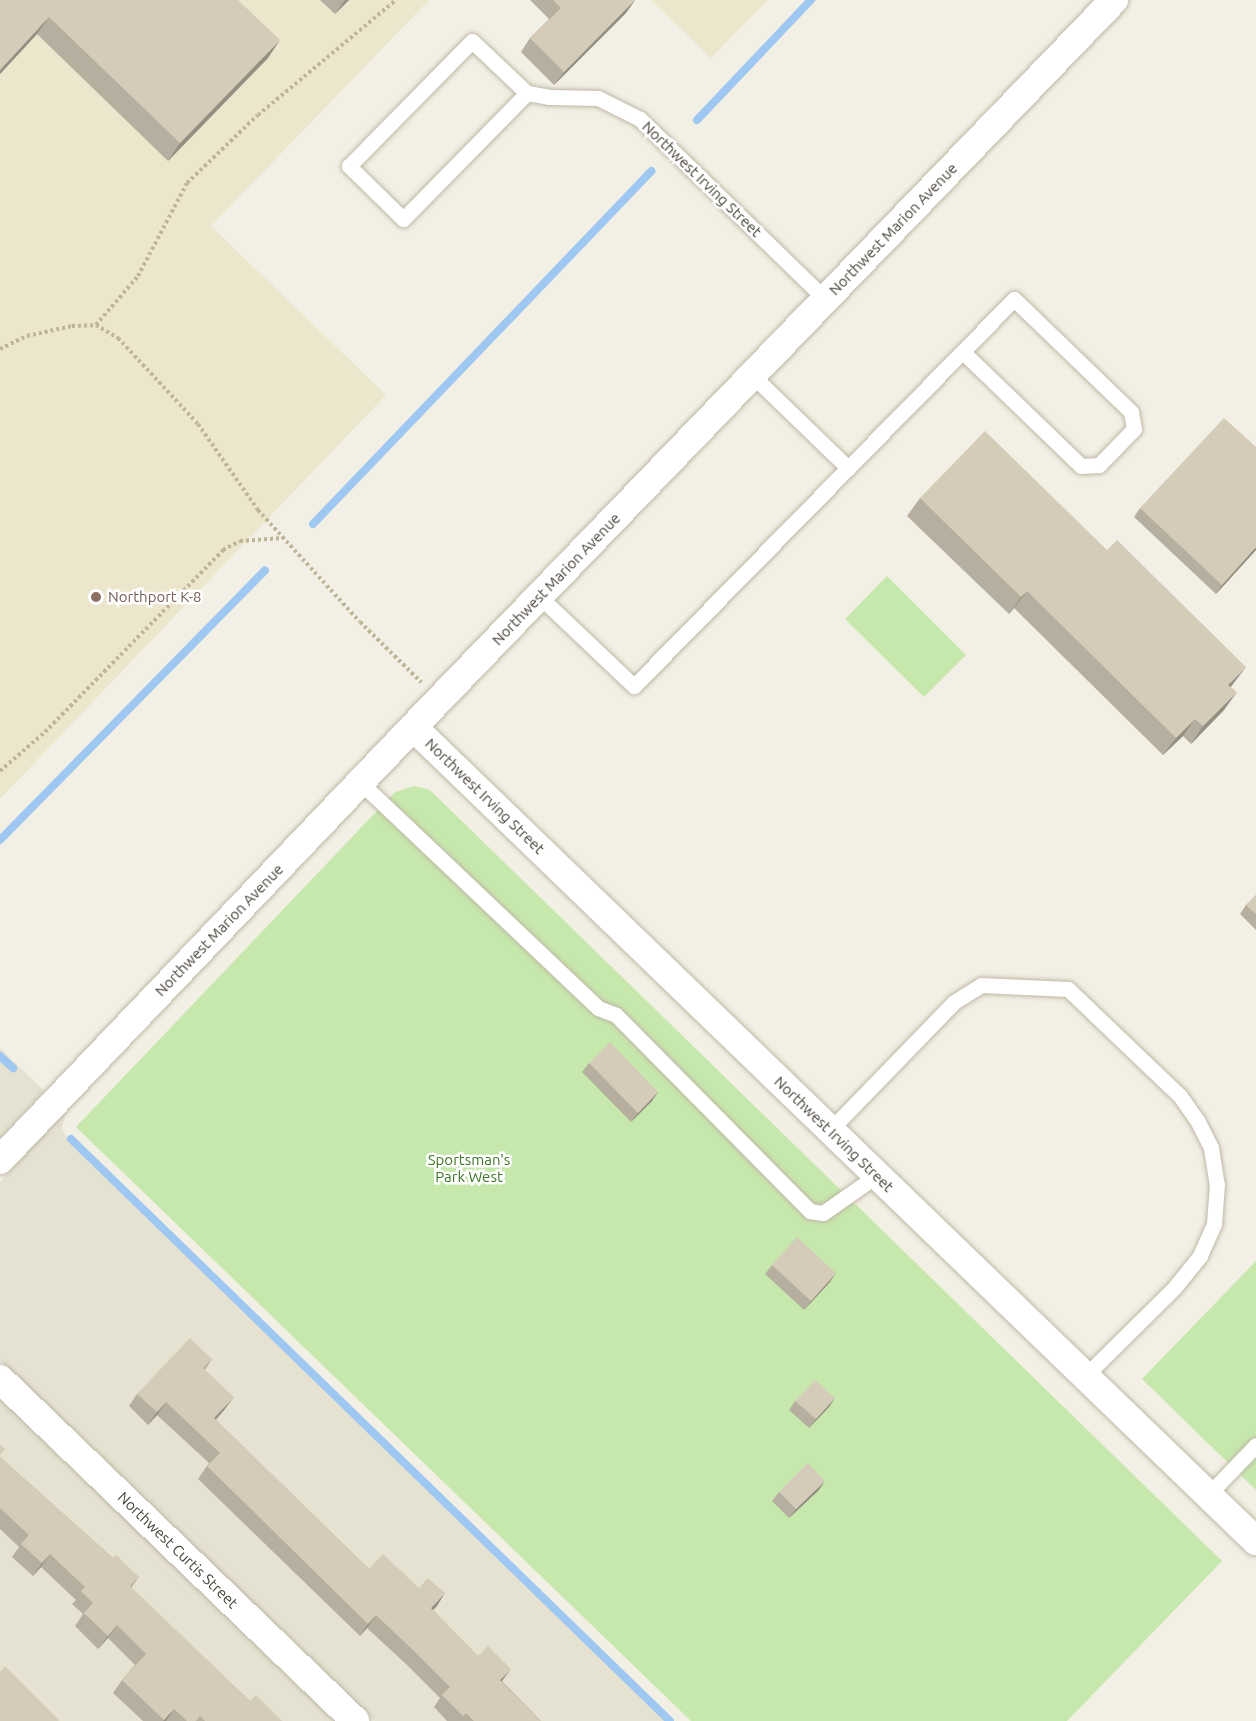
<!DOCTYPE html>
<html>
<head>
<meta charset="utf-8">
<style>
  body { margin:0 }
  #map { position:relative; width:1256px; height:1721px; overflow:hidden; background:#f2efe4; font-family:Ubuntu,sans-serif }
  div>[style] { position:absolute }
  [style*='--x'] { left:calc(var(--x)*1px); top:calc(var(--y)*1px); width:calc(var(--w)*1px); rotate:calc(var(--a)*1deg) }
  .residential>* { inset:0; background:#e6e2d2 }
  .education>* { inset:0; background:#ece6cd }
  .green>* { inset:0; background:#c7e8ac }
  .stream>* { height:8px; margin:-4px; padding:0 4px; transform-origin:4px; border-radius:4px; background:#9ec8f1 }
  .path>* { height:4px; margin-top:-2px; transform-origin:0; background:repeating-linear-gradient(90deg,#c0b598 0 3px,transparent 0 6px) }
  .roads { filter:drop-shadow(0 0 2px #beb8a6) drop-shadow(0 0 2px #beb8a6) }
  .lane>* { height:15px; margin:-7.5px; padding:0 7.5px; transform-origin:7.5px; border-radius:7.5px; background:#fff }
  .street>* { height:28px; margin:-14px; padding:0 14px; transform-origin:14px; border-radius:14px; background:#fff }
  .wall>* { inset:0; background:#b6af9f }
  .shaded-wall>* { inset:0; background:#948f82 }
  .building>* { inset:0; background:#d4ccb9 }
  .dots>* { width:16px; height:16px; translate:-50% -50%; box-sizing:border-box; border:3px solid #fff; border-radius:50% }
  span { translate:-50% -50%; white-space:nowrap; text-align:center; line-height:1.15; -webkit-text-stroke:5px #fff; paint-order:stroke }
  .street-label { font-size:15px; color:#443f34 }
  .education-label { font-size:15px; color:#785e54 }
  .left { translate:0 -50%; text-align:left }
  .park-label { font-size:15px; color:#3e7627 }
</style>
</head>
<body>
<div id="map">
  <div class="residential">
    <div style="clip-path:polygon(0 1048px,44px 1091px,0 1138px)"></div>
    <div style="clip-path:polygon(66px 1112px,62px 1128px,66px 1136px,672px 1721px,375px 1721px,0 1360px,0 1182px)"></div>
    <div style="clip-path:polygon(0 1398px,336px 1721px,0 1721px)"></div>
  </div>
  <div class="education">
    <div style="clip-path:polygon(0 0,429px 0,211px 226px,386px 395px,0 799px)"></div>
    <div style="clip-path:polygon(651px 0,768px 0,711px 58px)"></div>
  </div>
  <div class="green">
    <div style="clip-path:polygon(887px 576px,966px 655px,924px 697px,845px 619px)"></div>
    <div style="clip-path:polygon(415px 786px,430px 790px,1222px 1561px,1067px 1721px,691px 1721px,76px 1127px,395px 792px)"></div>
    <div style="clip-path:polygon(1256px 1261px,1256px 1490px,1142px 1379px)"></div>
  </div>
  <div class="stream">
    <div style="--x:697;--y:120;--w:166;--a:-46.5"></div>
    <div style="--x:313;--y:524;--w:489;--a:-46.2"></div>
    <div style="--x:0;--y:840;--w:378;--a:-45.5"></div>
    <div style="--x:0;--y:1056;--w:18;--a:43"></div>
    <div style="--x:71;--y:1139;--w:835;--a:44.18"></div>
  </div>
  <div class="path">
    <div style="--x:96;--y:325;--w:65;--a:-49.4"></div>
    <div style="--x:138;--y:276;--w:105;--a:-62.2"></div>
    <div style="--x:187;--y:183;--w:98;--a:-43.8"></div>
    <div style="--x:258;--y:115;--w:180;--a:-39.8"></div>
    <div style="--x:0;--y:349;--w:30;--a:-26"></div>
    <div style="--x:27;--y:336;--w:46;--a:-12.5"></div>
    <div style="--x:72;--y:326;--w:24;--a:-2"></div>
    <div style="--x:96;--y:325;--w:26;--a:31"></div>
    <div style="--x:118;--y:338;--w:117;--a:47.1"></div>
    <div style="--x:198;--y:424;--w:105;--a:55.1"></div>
    <div style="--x:258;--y:510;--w:151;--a:47.7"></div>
    <div style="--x:360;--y:622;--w:86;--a:44.5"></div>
    <div style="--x:0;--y:771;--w:60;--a:-40.9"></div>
    <div style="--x:45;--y:732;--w:255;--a:-45.6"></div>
    <div style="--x:223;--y:550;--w:19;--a:-28"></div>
    <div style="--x:240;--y:541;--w:43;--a:-4"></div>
  </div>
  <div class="roads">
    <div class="lane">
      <div style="--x:527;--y:93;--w:177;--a:134.5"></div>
      <div style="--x:403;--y:219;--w:76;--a:-135.5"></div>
      <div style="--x:349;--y:166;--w:175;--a:-45.5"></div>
      <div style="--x:472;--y:41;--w:76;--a:43.4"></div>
      <div style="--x:527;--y:93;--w:23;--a:10"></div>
      <div style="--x:550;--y:97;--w:48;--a:1.2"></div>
      <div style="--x:598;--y:98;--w:47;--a:26.6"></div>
      <div style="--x:640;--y:119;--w:258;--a:44.2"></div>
      <div style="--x:752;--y:375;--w:134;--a:44.1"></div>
      <div style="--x:539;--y:596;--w:131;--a:43.5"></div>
      <div style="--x:634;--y:686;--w:542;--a:-45.52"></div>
      <div style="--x:1014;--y:299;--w:163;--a:44"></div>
      <div style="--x:1131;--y:412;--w:17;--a:80"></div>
      <div style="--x:1134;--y:429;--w:50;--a:134.2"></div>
      <div style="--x:1099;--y:465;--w:18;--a:177"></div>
      <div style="--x:1081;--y:466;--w:164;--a:-136"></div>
      <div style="--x:360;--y:782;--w:328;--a:43.5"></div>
      <div style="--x:598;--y:1008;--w:19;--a:21"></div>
      <div style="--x:616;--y:1015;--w:276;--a:45.3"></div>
      <div style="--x:810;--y:1211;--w:13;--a:9"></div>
      <div style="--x:823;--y:1213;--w:66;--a:-35.1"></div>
      <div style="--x:830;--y:1130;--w:178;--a:-45.9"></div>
      <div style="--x:954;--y:1002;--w:32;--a:-32"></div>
      <div style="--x:981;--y:985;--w:87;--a:2.6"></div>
      <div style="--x:1068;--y:989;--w:155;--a:43.7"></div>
      <div style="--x:1180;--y:1096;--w:29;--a:55"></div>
      <div style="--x:1197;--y:1120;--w:31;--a:63"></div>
      <div style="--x:1211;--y:1148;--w:36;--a:81"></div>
      <div style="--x:1217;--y:1184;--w:40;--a:94.3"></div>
      <div style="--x:1214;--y:1224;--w:35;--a:114"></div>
      <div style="--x:1200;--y:1256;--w:40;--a:129"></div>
      <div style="--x:1175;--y:1287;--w:127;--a:135.3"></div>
      <div style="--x:1208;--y:1495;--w:69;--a:-46.2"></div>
    </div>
    <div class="street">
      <div style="--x:413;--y:727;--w:1172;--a:44"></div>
      <div style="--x:0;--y:1160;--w:598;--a:-46.35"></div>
      <div style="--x:413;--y:727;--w:1010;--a:-46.04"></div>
      <div style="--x:0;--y:1379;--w:493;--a:43.9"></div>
    </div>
  </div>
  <div class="wall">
    <div style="clip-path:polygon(0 0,268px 58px,168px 161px,37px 34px,0 74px)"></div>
    <div style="clip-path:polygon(320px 0,349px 0,335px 14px)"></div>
    <div style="clip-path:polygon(530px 0,635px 0,626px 13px,554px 85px,521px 52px,530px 38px,549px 19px)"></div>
    <div style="clip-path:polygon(920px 498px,1233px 684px,1231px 687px,1224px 710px,1191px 744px,1183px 736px,1163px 755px,1014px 608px,1009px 614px,907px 516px)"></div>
    <div style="clip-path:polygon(1140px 508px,1256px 550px,1216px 594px,1134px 517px)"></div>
    <div style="clip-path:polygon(1256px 895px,1256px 930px,1240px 914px,1246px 905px)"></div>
    <div style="clip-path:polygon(589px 1063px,658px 1092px,652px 1101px,631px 1122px,582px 1072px)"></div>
    <div style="clip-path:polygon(772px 1265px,830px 1282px,804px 1310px,765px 1274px)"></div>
    <div style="clip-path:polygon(212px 1359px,205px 1370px,225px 1409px,216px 1420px,369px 1569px,437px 1606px,433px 1610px,541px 1721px,447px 1721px,434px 1707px,440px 1698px,407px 1665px,367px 1628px,360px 1636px,198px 1479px,209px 1463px,157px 1415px,148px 1425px,129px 1406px,137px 1394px)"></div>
    <div style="clip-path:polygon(835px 1398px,829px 1407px,809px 1428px,789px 1410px,795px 1401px)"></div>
    <div style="clip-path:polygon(0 1457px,113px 1558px,139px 1577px,131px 1588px,250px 1701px,282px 1721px,143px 1721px,113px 1693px,122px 1680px,135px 1665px,108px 1638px,98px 1649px,75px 1626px,83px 1614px,72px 1604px,76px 1600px,41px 1567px,33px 1576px,12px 1557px,19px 1547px,0 1529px)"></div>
    <div style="clip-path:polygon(819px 1490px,789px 1518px,772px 1501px,779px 1492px)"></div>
  </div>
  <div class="shaded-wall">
    <div style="clip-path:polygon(345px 0,349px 0,335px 14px)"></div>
    <div style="clip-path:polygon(635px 0,626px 13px,554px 85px,564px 72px)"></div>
    <div style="clip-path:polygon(49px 17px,37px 34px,0 74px,0 70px)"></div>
    <div style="clip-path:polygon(280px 40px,268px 58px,168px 161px,180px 143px)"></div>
    <div style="clip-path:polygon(1256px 547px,1256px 550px,1216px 594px,1222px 585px)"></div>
    <div style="clip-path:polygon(1027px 591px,1014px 608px,1009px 614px,1021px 597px)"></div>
    <div style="clip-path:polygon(1246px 667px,1233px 684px,1216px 702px,1228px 685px)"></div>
    <div style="clip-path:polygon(1237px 692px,1224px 710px,1191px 744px,1203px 726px)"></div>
    <div style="clip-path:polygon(1195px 719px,1183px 736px,1163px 755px,1176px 738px)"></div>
    <div style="clip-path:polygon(658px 1092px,652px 1101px,631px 1122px,638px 1113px)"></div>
    <div style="clip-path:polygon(836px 1273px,830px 1282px,804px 1310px,811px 1301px)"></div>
    <div style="clip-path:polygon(234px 1397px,225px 1409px,205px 1431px,214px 1418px)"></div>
    <div style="clip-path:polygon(835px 1398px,829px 1407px,809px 1428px,816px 1419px)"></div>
    <div style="clip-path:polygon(166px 1402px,157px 1415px,148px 1425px,157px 1412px)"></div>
    <div style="clip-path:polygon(825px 1481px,819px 1490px,789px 1518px,796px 1509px)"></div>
    <div style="clip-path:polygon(50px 1554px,41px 1567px,33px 1576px,42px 1563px)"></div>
    <div style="clip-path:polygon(445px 1593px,437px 1606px,422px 1621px,431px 1608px)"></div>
    <div style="clip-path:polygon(376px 1615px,367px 1628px,360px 1636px,368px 1624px)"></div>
    <div style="clip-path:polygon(117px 1625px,108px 1638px,98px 1649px,108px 1636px)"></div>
    <div style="clip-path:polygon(511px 1669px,502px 1681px,491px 1692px,500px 1680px)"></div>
    <div style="clip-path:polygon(174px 1709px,166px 1721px,163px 1721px,164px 1720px)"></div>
  </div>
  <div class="building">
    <div style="clip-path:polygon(0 0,238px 0,280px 40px,180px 143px,49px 17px,0 70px)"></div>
    <div style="clip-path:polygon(553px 0,635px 0,564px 72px,530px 38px,561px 8px)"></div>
    <div style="clip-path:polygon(1224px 418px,1256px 447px,1256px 547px,1222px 585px,1140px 508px)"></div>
    <div style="clip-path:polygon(985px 431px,1107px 550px,1117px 540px,1246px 667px,1228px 685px,1237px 692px,1203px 726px,1195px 719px,1176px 738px,1027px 591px,1021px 597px,920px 498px)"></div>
    <div style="clip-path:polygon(1256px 895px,1256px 914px,1246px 905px)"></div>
    <div style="clip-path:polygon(610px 1042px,658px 1092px,638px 1113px,589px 1063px)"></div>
    <div style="clip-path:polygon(797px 1237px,836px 1273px,811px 1301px,772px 1265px)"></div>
    <div style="clip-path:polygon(190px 1338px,212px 1359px,203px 1368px,234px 1397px,214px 1418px,369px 1569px,383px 1554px,419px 1588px,428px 1578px,445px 1593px,431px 1608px,478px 1656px,488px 1646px,511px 1669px,500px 1680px,541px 1721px,474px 1721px,466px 1713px,463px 1716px,442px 1695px,450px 1687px,415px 1652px,376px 1615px,368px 1624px,207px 1466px,220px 1453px,166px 1402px,157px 1412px,137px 1394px)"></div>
    <div style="clip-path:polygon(815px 1380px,835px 1398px,816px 1419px,795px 1401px)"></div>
    <div style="clip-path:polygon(0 1445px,5px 1449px,0 1455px)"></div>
    <div style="clip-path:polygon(0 1457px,113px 1558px,116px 1555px,139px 1577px,130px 1586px,250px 1701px,256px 1695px,282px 1721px,205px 1721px,200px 1716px,196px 1721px,187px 1721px,174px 1709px,164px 1720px,122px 1680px,146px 1654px,117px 1625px,108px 1636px,84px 1613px,93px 1603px,81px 1591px,85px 1587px,50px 1554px,42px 1563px,21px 1544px,29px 1535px,0 1508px)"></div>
    <div style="clip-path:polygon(808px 1463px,825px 1481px,796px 1509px,779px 1492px)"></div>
    <div style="clip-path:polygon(5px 1666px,59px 1720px,58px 1721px,0 1721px,0 1672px)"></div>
  </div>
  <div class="dots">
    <div style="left:96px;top:597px;background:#8d6e63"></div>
  </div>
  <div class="street-label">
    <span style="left:702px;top:179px;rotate:44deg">Northwest Irving Street</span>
    <span style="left:893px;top:229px;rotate:-46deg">Northwest Marion Avenue</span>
    <span style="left:556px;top:579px;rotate:-46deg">Northwest Marion Avenue</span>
    <span style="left:485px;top:796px;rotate:44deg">Northwest Irving Street</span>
    <span style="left:219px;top:930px;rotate:-46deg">Northwest Marion Avenue</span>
    <span style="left:834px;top:1134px;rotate:44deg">Northwest Irving Street</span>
    <span style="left:178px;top:1550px;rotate:44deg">Northwest Curtis Street</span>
  </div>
  <div class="education-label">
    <span class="left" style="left:108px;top:597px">Northport K-8</span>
  </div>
  <div class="park-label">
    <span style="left:469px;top:1168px">Sportsman's<br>Park West</span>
  </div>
</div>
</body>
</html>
